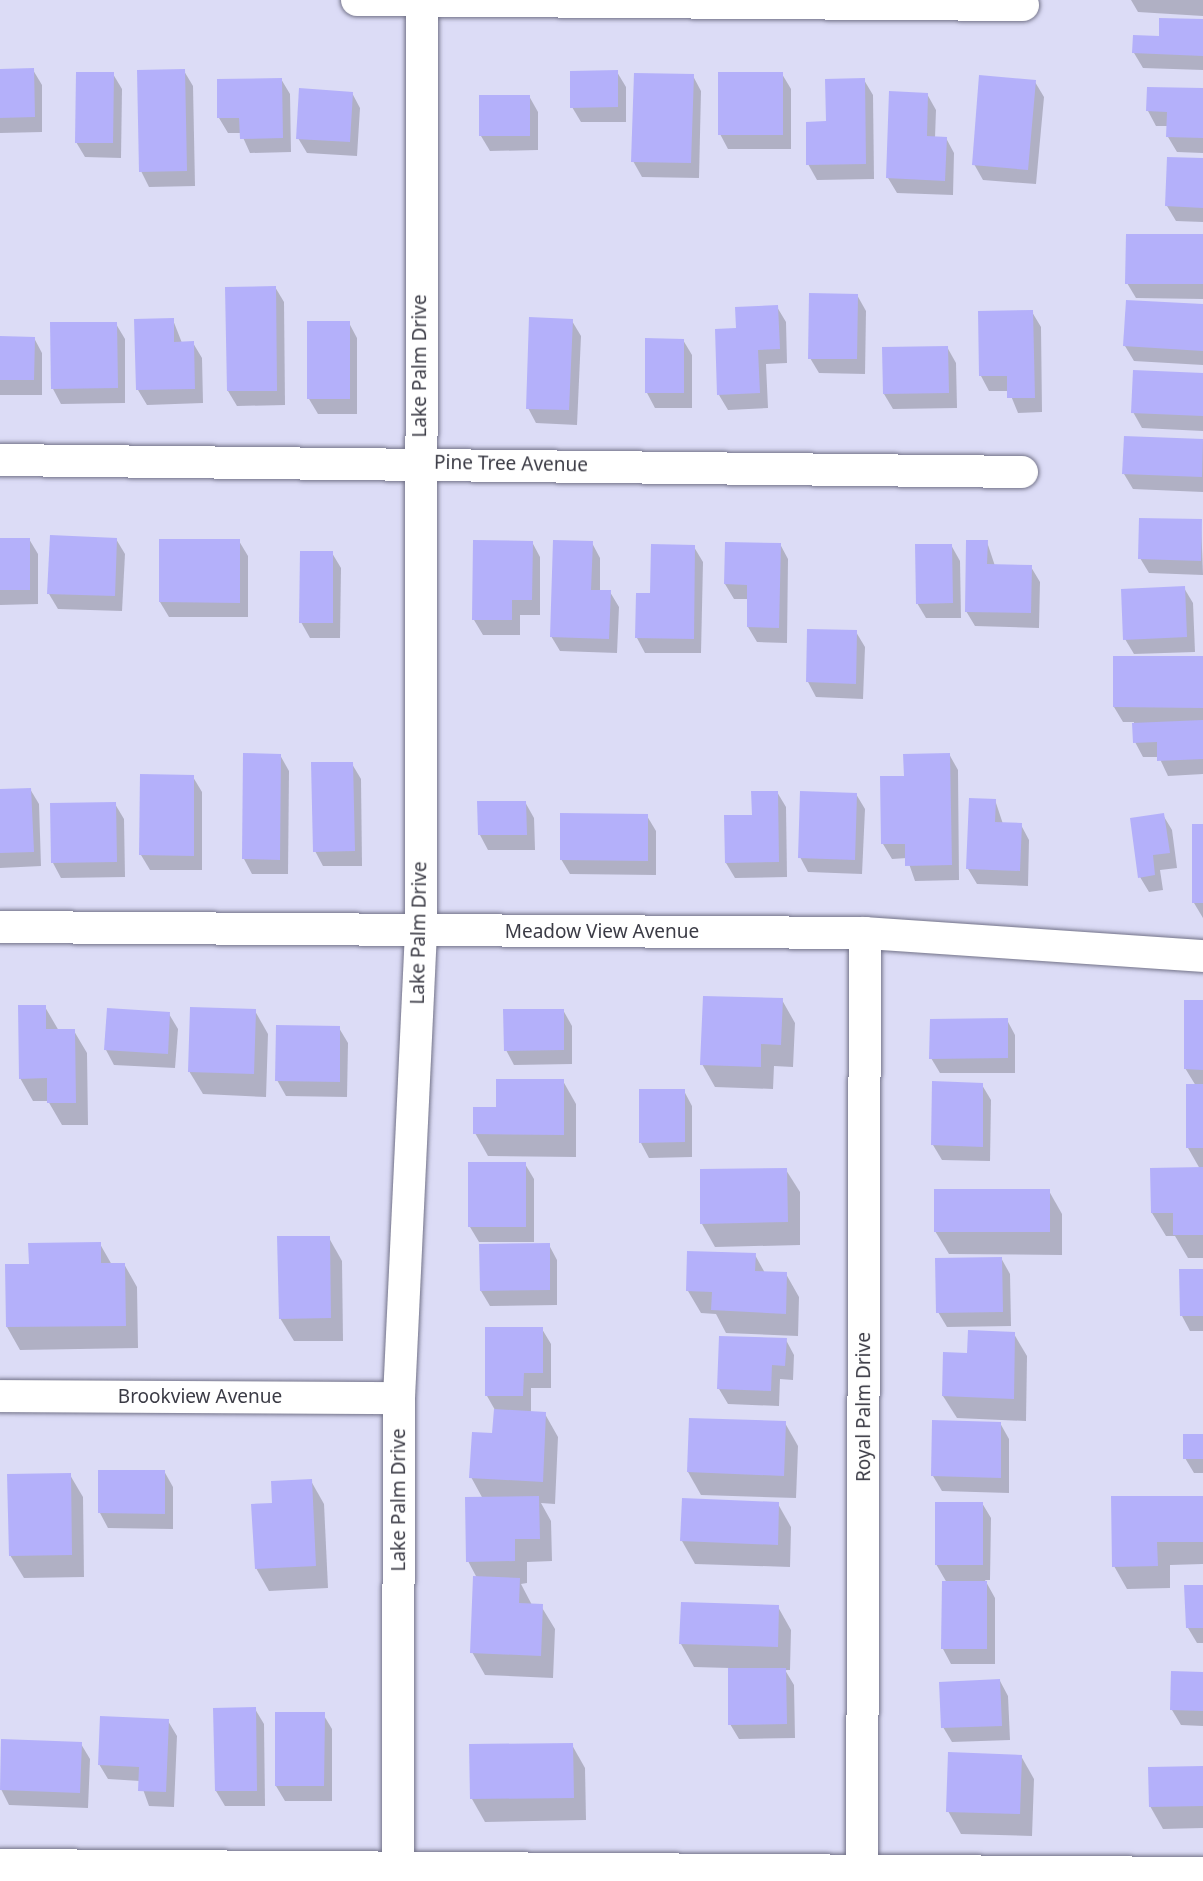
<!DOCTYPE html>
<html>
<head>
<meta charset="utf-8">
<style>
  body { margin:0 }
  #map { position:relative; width:1203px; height:1881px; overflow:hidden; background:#dcdcf6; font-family:"Noto Sans",sans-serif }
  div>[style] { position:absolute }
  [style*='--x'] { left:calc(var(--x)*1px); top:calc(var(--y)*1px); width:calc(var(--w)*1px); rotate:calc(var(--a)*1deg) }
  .shadow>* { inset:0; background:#0003 }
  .building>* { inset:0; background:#b4b0fa }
  .roads { filter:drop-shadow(0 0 2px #727288) drop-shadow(0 0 2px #727288) }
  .street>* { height:32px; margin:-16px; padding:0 16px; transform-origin:16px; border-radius:16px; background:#fff }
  span { translate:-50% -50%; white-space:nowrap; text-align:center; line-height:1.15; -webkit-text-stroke:5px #fff; paint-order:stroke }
  .street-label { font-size:19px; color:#3b3b45 }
</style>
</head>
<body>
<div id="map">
  <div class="shadow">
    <div style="clip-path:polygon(1131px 0,1203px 0,1203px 16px,1138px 12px)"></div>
    <div style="clip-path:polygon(1203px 21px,1203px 70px,1143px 68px,1134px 53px)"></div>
    <div style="clip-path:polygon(0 70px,33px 70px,42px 85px,42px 132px,0 133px)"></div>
    <div style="clip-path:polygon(184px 71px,193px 86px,195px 186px,149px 187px,141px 171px)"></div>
    <div style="clip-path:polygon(617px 72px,626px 87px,626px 122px,581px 122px,572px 107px)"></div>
    <div style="clip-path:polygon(113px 74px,122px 89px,121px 158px,85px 157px,76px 142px)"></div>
    <div style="clip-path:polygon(782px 74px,791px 89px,791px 149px,728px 149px,720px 134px)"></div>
    <div style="clip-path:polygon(693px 76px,701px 91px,699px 178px,642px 177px,633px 161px)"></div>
    <div style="clip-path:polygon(281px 79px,290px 94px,291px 152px,250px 153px,241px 133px,228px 133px,219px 118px)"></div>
    <div style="clip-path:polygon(864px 80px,873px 95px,874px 179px,817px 180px,808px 164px,827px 123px)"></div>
    <div style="clip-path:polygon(1035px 82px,1044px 97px,1036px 184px,983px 180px,974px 164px)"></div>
    <div style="clip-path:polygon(1203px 90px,1203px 153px,1177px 152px,1168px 137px,1168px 126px,1156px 126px,1148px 111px)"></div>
    <div style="clip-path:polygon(352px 93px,360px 108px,357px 156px,307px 153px,298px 138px)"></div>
    <div style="clip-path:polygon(927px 94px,936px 110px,935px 138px,946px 138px,954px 153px,953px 195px,897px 193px,888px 178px)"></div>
    <div style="clip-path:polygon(529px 96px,538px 112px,538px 150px,490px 151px,481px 136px)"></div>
    <div style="clip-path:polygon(1203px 160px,1203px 222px,1176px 221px,1167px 206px)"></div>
    <div style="clip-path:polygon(1203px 236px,1203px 299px,1136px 298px,1127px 283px)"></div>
    <div style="clip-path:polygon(275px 287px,284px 302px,285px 405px,237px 406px,228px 391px)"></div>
    <div style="clip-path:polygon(857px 295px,866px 311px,865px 374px,819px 373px,810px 358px)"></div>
    <div style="clip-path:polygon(1203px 306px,1203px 365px,1134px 361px,1125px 346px)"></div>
    <div style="clip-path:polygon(777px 307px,786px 322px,787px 363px,766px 364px,768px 408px,728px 410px,719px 395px,738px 330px)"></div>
    <div style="clip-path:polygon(1032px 312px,1041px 327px,1042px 412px,1018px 413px,1009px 391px,989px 391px,981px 376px)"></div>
    <div style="clip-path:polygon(173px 320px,182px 343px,193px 343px,202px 358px,203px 403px,147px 405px,138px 390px)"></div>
    <div style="clip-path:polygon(572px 321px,581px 336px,577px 425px,536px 423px,528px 408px)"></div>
    <div style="clip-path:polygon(349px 323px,357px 338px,357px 414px,318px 414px,309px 399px)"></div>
    <div style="clip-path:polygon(116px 324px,125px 339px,125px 403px,61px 404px,53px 389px)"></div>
    <div style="clip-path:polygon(0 338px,34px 338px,42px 353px,42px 395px,0 395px)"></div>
    <div style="clip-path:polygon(683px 340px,692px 355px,692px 408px,655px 408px,647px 393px)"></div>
    <div style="clip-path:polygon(947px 347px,956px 363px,957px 408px,893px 409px,884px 394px)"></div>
    <div style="clip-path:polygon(1203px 375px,1203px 431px,1142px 428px,1133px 412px)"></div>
    <div style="clip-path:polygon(1203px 441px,1203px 492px,1133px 489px,1124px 474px)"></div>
    <div style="clip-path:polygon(1201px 521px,1203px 575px,1149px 573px,1140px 558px)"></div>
    <div style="clip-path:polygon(29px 539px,38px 554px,38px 604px,0 605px,0 540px)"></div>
    <div style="clip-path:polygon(116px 539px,125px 554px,122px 611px,58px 609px,49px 594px)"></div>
    <div style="clip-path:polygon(239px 541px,248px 556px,248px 617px,169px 617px,160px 602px)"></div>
    <div style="clip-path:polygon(532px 542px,540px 557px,540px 615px,520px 615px,520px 635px,483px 635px,474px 620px)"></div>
    <div style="clip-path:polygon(987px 542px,995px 566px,1031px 567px,1040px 582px,1039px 628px,975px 626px,966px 611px)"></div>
    <div style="clip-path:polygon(592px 543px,600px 558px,600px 592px,610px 592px,619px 607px,617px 653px,560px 651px,551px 636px)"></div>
    <div style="clip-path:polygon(780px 544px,788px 559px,787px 643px,757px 642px,748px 627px,749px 599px,734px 599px,725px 584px)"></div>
    <div style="clip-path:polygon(951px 545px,960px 561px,961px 618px,926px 618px,917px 603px)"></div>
    <div style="clip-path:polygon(694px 547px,703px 562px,701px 653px,645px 653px,637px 638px,652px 595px)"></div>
    <div style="clip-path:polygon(332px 553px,341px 568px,340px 638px,310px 638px,301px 622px)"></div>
    <div style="clip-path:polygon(1184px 588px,1193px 603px,1195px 652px,1134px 654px,1125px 639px)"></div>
    <div style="clip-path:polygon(856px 632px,865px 647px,863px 699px,816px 697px,808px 682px)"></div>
    <div style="clip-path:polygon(1203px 658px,1203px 774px,1168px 776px,1159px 757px,1143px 757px,1135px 742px,1134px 722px,1123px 722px,1114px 707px)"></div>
    <div style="clip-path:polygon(949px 754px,958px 770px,959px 880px,915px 881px,907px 858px,892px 859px,883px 844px)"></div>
    <div style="clip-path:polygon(280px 755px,289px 771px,288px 874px,252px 874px,244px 859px)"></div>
    <div style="clip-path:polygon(352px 764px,361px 779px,362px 866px,323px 866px,315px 851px)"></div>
    <div style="clip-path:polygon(193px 777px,202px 792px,202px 870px,150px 870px,141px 855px)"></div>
    <div style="clip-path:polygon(30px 789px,39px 804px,41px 866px,0 868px,0 790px)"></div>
    <div style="clip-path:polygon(777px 792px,786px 807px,787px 877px,735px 878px,726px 863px,753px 816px)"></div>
    <div style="clip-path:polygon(856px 794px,865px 809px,862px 874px,808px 872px,800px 857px)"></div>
    <div style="clip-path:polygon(995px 800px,1003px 824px,1021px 825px,1029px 840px,1028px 886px,977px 884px,968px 869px)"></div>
    <div style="clip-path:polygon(525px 802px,534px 818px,535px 850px,488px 850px,480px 835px,479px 803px)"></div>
    <div style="clip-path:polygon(115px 804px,124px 819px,125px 877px,61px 878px,53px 863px)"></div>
    <div style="clip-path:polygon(1163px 815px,1172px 830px,1177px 868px,1160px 870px,1163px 890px,1149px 892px,1140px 877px)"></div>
    <div style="clip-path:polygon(647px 816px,656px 831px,656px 875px,570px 874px,561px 859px)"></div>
    <div style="clip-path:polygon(1203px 826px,1203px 918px,1194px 903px)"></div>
    <div style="clip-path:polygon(782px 1000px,795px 1023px,793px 1067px,774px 1066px,773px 1089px,715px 1087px,702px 1064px)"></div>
    <div style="clip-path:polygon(1203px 1002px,1203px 1258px,1188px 1258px,1175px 1236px,1166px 1236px,1152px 1213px,1200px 1169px,1188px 1148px,1196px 1086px,1185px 1068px)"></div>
    <div style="clip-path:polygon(45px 1007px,59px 1031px,74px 1031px,87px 1053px,88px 1125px,62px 1125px,48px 1101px,33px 1101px,20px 1078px)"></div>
    <div style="clip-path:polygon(563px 1010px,572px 1026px,572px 1064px,514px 1065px,506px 1050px)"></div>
    <div style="clip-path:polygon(255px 1011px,268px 1034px,266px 1097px,203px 1094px,189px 1071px)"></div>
    <div style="clip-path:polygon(169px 1014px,178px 1029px,175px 1068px,114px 1065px,106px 1050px)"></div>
    <div style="clip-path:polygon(1007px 1020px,1015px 1035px,1015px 1073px,940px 1073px,931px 1058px)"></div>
    <div style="clip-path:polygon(339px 1028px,348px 1043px,347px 1097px,286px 1096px,277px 1080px)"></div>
    <div style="clip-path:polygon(563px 1081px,576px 1104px,576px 1157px,488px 1156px,475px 1133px,498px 1109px)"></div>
    <div style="clip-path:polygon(982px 1085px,991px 1100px,990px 1161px,942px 1160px,933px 1145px)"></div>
    <div style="clip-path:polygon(684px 1091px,692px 1106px,692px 1157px,649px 1158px,641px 1143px)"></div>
    <div style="clip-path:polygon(525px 1164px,534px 1179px,534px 1242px,479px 1242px,470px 1227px)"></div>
    <div style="clip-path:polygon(786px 1170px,800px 1192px,800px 1245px,715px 1247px,702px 1224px)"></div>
    <div style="clip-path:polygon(1049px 1191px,1062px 1214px,1062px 1255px,949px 1254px,935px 1231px)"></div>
    <div style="clip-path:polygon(329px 1238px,342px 1261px,343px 1341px,294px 1341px,280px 1318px)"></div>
    <div style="clip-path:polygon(100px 1244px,112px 1265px,124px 1264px,137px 1287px,138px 1348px,20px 1350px,7px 1327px,31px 1266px)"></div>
    <div style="clip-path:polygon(549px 1245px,557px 1260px,557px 1305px,490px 1306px,481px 1291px)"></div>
    <div style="clip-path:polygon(755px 1255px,765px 1273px,786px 1274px,799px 1297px,798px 1336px,726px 1333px,716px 1314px,701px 1313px,688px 1291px)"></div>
    <div style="clip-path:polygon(1001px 1258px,1010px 1274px,1011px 1326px,947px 1327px,938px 1312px)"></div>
    <div style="clip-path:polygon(1203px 1271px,1203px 1331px,1190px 1331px,1182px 1316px)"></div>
    <div style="clip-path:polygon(542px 1329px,551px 1344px,551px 1388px,531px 1388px,531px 1413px,545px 1414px,558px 1437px,555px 1504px,541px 1503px,551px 1521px,552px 1561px,527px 1562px,527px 1583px,521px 1584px,532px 1605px,541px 1606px,555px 1629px,553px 1678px,485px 1675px,472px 1652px,477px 1578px,468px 1561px,483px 1499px,471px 1477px,494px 1435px,495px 1410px,487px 1396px)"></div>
    <div style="clip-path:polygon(1014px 1334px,1027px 1356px,1026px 1421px,957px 1418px,943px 1396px,969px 1354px)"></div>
    <div style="clip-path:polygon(786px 1340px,794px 1355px,793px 1380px,780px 1379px,779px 1406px,728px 1404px,719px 1389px)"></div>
    <div style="clip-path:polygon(785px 1423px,798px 1446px,796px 1498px,701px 1495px,688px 1472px)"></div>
    <div style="clip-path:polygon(1000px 1423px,1009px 1439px,1009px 1493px,942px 1491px,933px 1476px)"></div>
    <div style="clip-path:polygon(1203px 1435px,1203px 1473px,1194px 1473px,1185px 1458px)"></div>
    <div style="clip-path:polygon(164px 1471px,173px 1487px,173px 1529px,108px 1528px,100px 1513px)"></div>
    <div style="clip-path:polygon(70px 1475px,83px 1497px,84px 1577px,24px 1578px,10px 1555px)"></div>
    <div style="clip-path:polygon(311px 1481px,324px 1504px,328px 1588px,269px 1591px,256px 1568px,274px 1505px)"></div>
    <div style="clip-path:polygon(1203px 1498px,1203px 1564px,1170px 1565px,1170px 1588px,1127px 1589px,1114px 1566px)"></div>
    <div style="clip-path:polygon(982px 1503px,991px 1518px,990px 1580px,985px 1580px,995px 1598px,995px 1664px,951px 1664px,943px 1649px,947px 1583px,936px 1564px)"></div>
    <div style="clip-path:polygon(778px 1504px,791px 1527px,790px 1567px,695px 1564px,682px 1541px)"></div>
    <div style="clip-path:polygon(1203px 1586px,1203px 1643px,1197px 1643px,1188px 1628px)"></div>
    <div style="clip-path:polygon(778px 1607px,791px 1630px,790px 1670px,785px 1670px,794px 1685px,795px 1738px,739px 1739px,730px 1724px,730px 1668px,694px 1667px,681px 1644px)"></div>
    <div style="clip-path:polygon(1203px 1674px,1203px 1726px,1181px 1725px,1172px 1710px)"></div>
    <div style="clip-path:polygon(1000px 1681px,1008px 1696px,1010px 1740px,952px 1742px,943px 1727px)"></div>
    <div style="clip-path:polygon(255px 1709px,264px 1724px,265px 1806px,225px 1806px,216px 1791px)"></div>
    <div style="clip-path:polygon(323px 1714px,332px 1729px,332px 1801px,285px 1801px,276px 1786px)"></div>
    <div style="clip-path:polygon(168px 1721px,177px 1736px,174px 1807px,149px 1806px,140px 1781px,108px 1779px,99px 1764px)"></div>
    <div style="clip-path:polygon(81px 1744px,90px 1759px,88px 1808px,9px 1805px,1px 1789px)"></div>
    <div style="clip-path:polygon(572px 1745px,585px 1768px,586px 1820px,485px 1822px,472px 1799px)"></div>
    <div style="clip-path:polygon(1021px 1756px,1034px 1779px,1032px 1836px,961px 1834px,948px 1811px)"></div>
    <div style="clip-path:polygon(1203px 1768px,1203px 1828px,1163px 1829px,1150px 1806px)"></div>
  </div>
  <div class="building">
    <div style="clip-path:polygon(1159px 18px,1203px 19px,1203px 56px,1132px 53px,1133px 35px,1159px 36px)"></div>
    <div style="clip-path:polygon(34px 68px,35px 117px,0 118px,0 69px)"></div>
    <div style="clip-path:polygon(185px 69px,187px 171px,139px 172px,137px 70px)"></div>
    <div style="clip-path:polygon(618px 70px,618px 107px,570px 108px,570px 71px)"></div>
    <div style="clip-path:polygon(76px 72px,114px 72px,113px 143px,75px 143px)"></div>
    <div style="clip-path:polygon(718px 72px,783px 72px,783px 135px,718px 135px)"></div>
    <div style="clip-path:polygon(634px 73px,694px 74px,691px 163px,631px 162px)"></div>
    <div style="clip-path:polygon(979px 75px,1036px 80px,1028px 170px,972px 165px)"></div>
    <div style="clip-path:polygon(282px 78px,283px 138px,240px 139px,239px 118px,217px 118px,217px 79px)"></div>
    <div style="clip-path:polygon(865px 78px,866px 164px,806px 165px,806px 122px,826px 121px,825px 79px)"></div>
    <div style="clip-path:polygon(1147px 87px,1203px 88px,1203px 138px,1166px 137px,1167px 112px,1146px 111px)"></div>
    <div style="clip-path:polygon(299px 88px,353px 92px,350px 142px,296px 139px)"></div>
    <div style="clip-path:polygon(889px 91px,928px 93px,927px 136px,947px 137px,945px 181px,886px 178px)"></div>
    <div style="clip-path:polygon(479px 95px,530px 95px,530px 136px,479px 136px)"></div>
    <div style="clip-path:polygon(1167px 157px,1203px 158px,1203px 208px,1165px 206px)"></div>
    <div style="clip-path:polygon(1126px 234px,1203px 234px,1203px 284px,1125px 284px)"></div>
    <div style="clip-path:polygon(276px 286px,277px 391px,227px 391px,225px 287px)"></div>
    <div style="clip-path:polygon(809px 293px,858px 294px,857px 359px,808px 359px)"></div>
    <div style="clip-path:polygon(1126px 300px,1203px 304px,1203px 351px,1123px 346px)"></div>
    <div style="clip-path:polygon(778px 305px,780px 349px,758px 350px,760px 393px,717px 395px,715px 329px,736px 328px,735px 307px)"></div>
    <div style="clip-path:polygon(1033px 310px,1035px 398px,1007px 398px,1007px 376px,979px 376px,978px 311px)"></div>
    <div style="clip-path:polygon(529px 317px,573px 319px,569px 410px,526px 409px)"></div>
    <div style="clip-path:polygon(174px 318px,174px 342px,194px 341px,195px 389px,136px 390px,134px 319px)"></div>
    <div style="clip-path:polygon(307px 321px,350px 321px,350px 399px,307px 399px)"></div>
    <div style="clip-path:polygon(50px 322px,117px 322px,118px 388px,51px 389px)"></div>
    <div style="clip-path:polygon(0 336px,35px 337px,34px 380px,0 380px)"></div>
    <div style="clip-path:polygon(645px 338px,684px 339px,684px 393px,645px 393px)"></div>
    <div style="clip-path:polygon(948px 346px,949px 393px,883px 394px,882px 347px)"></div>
    <div style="clip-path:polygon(1133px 370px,1203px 373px,1203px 416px,1131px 413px)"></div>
    <div style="clip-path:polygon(1124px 436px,1203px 439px,1202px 477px,1122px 474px)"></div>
    <div style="clip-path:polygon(1139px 518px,1202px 519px,1201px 561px,1138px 559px)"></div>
    <div style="clip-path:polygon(50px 535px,117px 538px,115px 596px,47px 594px)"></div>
    <div style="clip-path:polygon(0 538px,30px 538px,30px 590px,0 590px)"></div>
    <div style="clip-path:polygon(159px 539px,240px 539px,240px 603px,159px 602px)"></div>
    <div style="clip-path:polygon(473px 540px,533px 541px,532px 600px,512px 600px,512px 620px,472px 620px)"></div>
    <div style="clip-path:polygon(553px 540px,593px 541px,591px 590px,611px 590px,609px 639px,550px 637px)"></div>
    <div style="clip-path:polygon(966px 540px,988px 540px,987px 564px,1032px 565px,1031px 613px,965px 612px)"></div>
    <div style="clip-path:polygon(725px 542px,781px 543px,779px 628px,747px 627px,747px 585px,724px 584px)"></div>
    <div style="clip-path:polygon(651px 544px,695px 545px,694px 639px,635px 638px,636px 593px,650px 593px)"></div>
    <div style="clip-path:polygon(915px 544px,952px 544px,953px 603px,916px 604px)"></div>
    <div style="clip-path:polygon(300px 551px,333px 551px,333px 623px,299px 623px)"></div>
    <div style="clip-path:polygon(1185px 586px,1187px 637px,1123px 640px,1121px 589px)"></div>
    <div style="clip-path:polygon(807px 629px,857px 630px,856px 684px,806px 682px)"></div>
    <div style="clip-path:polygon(1113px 656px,1203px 656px,1203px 708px,1113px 707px)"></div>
    <div style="clip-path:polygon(1203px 720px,1203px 759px,1157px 761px,1157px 742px,1133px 743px,1132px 723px)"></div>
    <div style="clip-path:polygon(243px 753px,281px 754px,280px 860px,242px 859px)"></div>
    <div style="clip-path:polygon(950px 753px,952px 865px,905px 866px,905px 844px,881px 844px,880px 776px,904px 776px,903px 754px)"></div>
    <div style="clip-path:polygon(311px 762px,353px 762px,355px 851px,313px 852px)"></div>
    <div style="clip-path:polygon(140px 774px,194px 775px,194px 856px,139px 855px)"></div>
    <div style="clip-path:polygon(31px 788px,34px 852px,0 853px,0 789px)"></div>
    <div style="clip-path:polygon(751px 791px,778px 791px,779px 862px,725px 863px,724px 815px,752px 815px)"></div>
    <div style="clip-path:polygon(800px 791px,857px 793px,855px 860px,798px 858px)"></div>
    <div style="clip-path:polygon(969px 798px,996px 799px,995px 822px,1022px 823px,1020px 871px,966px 869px)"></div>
    <div style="clip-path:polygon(477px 801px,526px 801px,527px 835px,478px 835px)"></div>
    <div style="clip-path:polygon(116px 802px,117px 862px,51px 863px,50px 803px)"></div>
    <div style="clip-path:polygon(560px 813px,648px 814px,648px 861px,560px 860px)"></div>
    <div style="clip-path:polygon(1164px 813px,1170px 853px,1153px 855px,1155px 875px,1138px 878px,1130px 818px)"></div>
    <div style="clip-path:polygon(1192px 824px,1203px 824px,1203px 903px,1192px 903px)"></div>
    <div style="clip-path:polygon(703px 996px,783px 998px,781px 1045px,761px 1044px,761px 1067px,700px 1065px)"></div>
    <div style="clip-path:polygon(1184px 1000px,1203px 1000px,1203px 1070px,1184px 1069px)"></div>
    <div style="clip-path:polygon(18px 1005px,46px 1005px,46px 1029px,75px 1029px,76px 1103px,47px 1103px,47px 1078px,19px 1079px)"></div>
    <div style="clip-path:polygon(190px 1007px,256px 1009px,254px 1074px,188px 1072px)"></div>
    <div style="clip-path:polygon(107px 1008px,170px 1012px,168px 1054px,104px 1050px)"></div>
    <div style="clip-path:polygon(503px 1009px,564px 1009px,564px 1050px,504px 1051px)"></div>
    <div style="clip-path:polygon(1008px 1018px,1008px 1058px,929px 1059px,930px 1019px)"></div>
    <div style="clip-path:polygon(276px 1025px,340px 1026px,340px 1082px,275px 1081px)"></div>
    <div style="clip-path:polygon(496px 1079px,564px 1079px,564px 1135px,473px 1134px,473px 1107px,496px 1107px)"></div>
    <div style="clip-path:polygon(932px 1081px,983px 1083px,983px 1147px,931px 1145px)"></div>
    <div style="clip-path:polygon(1186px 1084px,1203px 1084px,1203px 1148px,1186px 1148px)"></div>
    <div style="clip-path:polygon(639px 1089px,685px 1089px,685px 1142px,639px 1143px)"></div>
    <div style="clip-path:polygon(468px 1162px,526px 1162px,526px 1227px,468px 1227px)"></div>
    <div style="clip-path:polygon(1203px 1167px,1203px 1235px,1173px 1235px,1173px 1213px,1151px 1213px,1150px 1168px)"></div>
    <div style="clip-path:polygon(787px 1168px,788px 1222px,700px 1224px,700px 1169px)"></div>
    <div style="clip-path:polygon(934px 1189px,1050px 1189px,1050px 1232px,934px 1232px)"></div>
    <div style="clip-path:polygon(277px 1236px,330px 1236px,331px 1318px,279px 1319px)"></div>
    <div style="clip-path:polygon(101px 1242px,101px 1263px,125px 1263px,126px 1326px,6px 1327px,5px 1264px,29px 1264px,28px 1243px)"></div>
    <div style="clip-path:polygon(550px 1243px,550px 1290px,480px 1291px,479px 1244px)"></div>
    <div style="clip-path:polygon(687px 1251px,756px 1253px,755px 1271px,787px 1272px,786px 1314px,711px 1310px,712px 1292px,686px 1291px)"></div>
    <div style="clip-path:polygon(1002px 1257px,1003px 1312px,936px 1313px,935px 1258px)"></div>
    <div style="clip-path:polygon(1179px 1269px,1203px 1269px,1203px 1316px,1180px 1316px)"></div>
    <div style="clip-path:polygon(485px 1327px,543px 1327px,543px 1373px,524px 1373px,523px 1396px,485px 1396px)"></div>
    <div style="clip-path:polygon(968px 1330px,1015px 1332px,1014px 1399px,942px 1396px,943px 1352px,967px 1353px)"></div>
    <div style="clip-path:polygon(719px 1336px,787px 1338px,785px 1366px,772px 1365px,771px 1391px,717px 1389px)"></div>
    <div style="clip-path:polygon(494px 1409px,546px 1412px,543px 1482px,469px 1478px,472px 1432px,492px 1433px)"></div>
    <div style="clip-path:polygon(689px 1418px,786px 1421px,784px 1476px,687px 1472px)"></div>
    <div style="clip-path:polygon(932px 1420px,1001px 1422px,1001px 1478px,931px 1476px)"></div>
    <div style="clip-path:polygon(1183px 1434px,1203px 1434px,1203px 1459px,1183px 1459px)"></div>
    <div style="clip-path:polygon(98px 1470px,165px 1470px,165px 1514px,98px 1513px)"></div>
    <div style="clip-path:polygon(71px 1473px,72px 1555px,9px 1556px,7px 1474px)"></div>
    <div style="clip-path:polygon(312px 1479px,316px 1566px,255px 1569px,251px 1504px,272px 1503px,271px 1481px)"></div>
    <div style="clip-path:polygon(539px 1496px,540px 1539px,515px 1539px,515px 1561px,466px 1562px,465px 1497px)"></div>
    <div style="clip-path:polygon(1111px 1496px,1203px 1496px,1203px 1542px,1157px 1542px,1158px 1566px,1112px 1567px)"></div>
    <div style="clip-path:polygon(682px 1498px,779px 1502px,778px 1545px,680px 1541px)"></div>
    <div style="clip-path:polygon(935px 1502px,983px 1502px,983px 1565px,935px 1565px)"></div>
    <div style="clip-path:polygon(473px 1576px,520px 1578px,519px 1603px,543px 1604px,541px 1656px,470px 1653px)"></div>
    <div style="clip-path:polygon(942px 1581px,987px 1581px,987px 1649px,941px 1649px)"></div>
    <div style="clip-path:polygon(1184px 1585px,1203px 1585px,1203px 1628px,1186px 1628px)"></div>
    <div style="clip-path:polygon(681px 1602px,779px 1605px,778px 1647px,679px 1644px)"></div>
    <div style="clip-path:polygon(728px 1668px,786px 1668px,787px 1724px,728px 1725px)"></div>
    <div style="clip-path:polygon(1171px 1671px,1203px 1672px,1203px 1711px,1170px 1710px)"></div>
    <div style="clip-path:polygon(1000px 1679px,1002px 1726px,941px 1728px,939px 1682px)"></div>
    <div style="clip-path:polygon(256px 1707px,257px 1791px,215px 1791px,213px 1708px)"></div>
    <div style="clip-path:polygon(275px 1712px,325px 1712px,324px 1786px,275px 1786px)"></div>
    <div style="clip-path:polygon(100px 1716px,169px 1719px,166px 1792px,138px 1791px,139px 1767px,98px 1765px)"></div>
    <div style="clip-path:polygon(1px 1739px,82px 1742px,80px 1793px,0 1790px)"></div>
    <div style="clip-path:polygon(573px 1743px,574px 1798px,470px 1799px,469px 1744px)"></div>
    <div style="clip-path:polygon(948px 1752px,1022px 1755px,1020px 1814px,946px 1812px)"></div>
    <div style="clip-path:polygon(1203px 1766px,1203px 1806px,1149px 1807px,1148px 1767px)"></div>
  </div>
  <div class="roads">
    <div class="street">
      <div style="--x:357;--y:0;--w:666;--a:0.43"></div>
      <div style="--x:0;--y:460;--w:1022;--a:0.67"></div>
      <div style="--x:0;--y:927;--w:865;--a:0.4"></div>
      <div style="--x:865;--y:933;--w:339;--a:3.9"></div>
      <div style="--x:0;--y:1396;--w:399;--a:0.3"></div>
      <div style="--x:0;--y:1865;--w:1203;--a:0.38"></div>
      <div style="--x:398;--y:1881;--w:483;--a:-89.9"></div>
      <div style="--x:399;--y:1398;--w:469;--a:-87.3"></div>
      <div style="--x:421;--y:930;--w:930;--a:-89.94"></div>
      <div style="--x:862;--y:1881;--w:948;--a:-89.82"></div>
    </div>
  </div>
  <div class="street-label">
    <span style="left:420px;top:366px;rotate:-90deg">Lake Palm Drive</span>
    <span style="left:511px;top:464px;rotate:1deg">Pine Tree Avenue</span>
    <span style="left:602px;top:932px">Meadow View Avenue</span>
    <span style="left:419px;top:933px;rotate:-89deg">Lake Palm Drive</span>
    <span style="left:200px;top:1397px">Brookview Avenue</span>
    <span style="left:864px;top:1407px;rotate:-90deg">Royal Palm Drive</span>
    <span style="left:399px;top:1500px;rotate:-90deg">Lake Palm Drive</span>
  </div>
</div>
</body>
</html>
